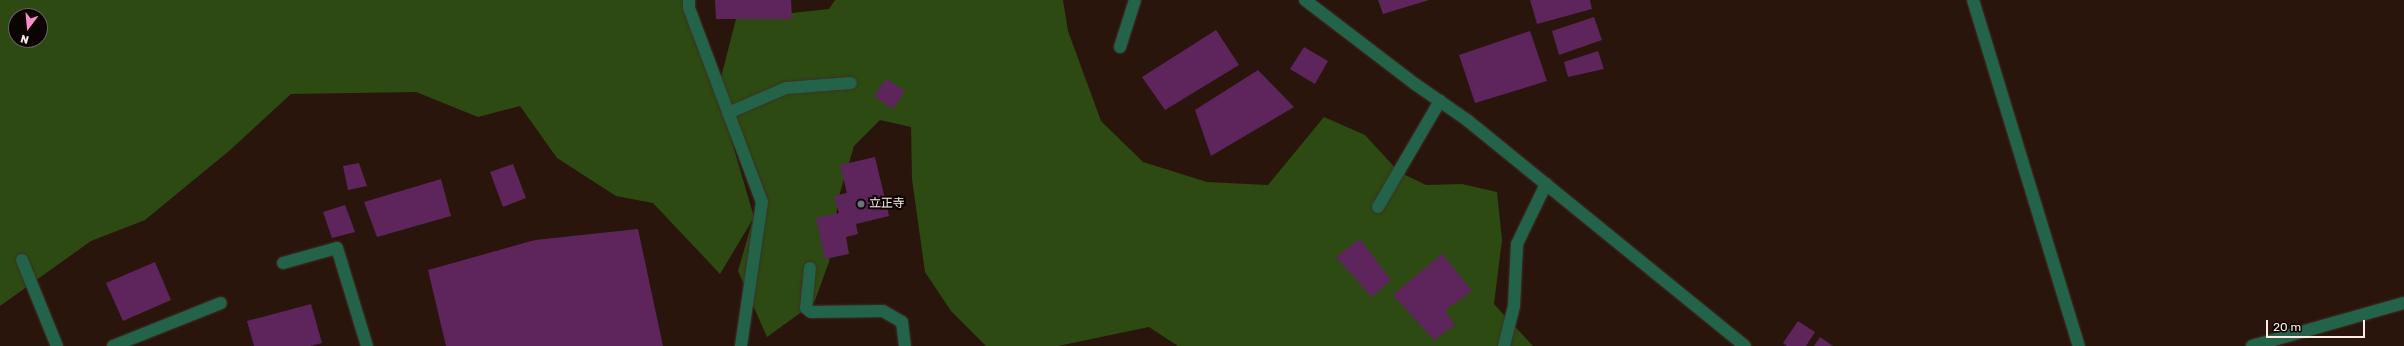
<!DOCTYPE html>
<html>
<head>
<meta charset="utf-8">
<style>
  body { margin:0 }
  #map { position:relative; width:2404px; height:346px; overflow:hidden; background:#29150b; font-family:Rubik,"Noto Sans JP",sans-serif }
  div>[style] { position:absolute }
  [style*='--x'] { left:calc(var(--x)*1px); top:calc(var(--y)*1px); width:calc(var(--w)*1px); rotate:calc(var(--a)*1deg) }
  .forest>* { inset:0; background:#2c4a12 }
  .building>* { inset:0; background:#5e255d }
  .roads { filter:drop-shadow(0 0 1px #422f25) drop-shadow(0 0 1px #422f25) }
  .minor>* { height:12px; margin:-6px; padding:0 6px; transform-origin:6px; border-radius:6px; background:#23634a }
  .dots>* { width:11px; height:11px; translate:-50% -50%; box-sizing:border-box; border:2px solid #0c0402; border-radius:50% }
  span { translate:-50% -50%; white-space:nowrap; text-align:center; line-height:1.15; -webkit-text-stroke:4px #0c0402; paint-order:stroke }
  .poi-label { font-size:12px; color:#fcede6 }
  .left { translate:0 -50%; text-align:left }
  .north { position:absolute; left:8px; top:8px; width:40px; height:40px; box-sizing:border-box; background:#0c0402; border:1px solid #6c615d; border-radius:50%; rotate:196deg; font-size:11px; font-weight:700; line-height:16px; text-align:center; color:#fcede6 }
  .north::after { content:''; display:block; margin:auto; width:14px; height:18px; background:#fa8fc7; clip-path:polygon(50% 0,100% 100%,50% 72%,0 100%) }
  .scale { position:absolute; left:2266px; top:320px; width:99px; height:18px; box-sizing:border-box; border:2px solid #fcede6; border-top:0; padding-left:5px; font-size:12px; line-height:14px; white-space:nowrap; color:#fcede6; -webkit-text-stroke:3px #0c0402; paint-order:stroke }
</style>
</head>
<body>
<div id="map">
  <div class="forest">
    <div style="clip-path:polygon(evenodd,0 0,684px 0,706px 53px,754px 217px,758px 207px,719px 85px,736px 19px,829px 9px,835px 0,1063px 0,1068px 31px,1101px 121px,1143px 162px,1207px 182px,1268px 185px,1324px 117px,1365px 135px,1399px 172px,1426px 185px,1462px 184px,1497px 192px,1502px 240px,1494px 304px,1533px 346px,1178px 346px,1149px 327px,1058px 346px,986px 346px,951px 311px,925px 272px,912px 179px,911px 127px,880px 120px,854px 146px,839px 196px,829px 262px,814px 303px,767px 337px,738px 271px,753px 219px,720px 274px,653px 203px,616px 196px,557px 158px,520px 106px,478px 117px,416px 92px,291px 94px,229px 151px,145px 220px,91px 241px,0 306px,0 0,16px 16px,40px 16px,40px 40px,16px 40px,16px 16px)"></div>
  </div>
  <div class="building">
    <div style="clip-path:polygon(715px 0,791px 0,792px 19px,716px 19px)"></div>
    <div style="clip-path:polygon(1378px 0,1429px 0,1383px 14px)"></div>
    <div style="clip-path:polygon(1530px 0,1590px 0,1592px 9px,1537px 24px)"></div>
    <div style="clip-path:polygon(1594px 17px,1602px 40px,1559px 55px,1552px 31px)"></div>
    <div style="clip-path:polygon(1216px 30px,1239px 65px,1165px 110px,1142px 77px)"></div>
    <div style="clip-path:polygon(1530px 31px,1547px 81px,1475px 103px,1459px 55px)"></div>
    <div style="clip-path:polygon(1304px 47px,1328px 61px,1315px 84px,1290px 69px)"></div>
    <div style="clip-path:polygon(1598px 51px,1604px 69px,1568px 77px,1564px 62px)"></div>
    <div style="clip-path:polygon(1258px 70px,1294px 107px,1211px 156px,1195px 110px)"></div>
    <div style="clip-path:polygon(886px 79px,905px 91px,893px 109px,874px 96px)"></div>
    <div style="clip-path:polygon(875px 157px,889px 216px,856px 224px,858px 234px,846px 237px,849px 254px,825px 259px,816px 218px,839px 213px,834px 196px,847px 193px,840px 165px)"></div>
    <div style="clip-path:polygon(359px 163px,367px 186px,348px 190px,343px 166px)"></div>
    <div style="clip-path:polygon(513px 164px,526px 198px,503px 207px,490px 172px)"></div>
    <div style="clip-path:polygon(441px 179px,451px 216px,377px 237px,364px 202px)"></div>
    <div style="clip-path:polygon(345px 205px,355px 232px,332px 238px,323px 212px)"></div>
    <div style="clip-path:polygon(638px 229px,663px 346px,446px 346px,428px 270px,535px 240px)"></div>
    <div style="clip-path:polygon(1360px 239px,1391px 280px,1372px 297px,1336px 257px)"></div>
    <div style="clip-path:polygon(1442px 254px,1472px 291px,1445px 310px,1455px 325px,1434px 340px,1393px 295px)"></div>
    <div style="clip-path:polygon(155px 262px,171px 300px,123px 321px,106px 283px)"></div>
    <div style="clip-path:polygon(311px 304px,322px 343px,310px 346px,254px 346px,247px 321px)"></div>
    <div style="clip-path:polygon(1798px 321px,1815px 332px,1806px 346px,1787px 346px,1783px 343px)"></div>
    <div style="clip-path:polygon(1820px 337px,1833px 346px,1814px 346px)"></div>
  </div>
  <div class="roads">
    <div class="minor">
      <div style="--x:689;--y:0;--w:8;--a:90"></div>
      <div style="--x:689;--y:8;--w:207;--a:69.4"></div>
      <div style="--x:762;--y:202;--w:146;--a:98.3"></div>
      <div style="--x:1305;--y:0;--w:138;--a:37.4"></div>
      <div style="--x:1415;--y:84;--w:63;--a:34.7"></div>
      <div style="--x:1467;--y:120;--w:358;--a:39.1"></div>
      <div style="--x:1973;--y:0;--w:362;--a:73"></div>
      <div style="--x:1120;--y:47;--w:49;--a:-72.3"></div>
      <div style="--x:728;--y:113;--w:63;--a:-23.3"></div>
      <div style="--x:786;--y:88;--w:65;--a:-4.4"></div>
      <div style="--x:1378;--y:207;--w:123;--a:-59.7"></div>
      <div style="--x:22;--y:260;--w:93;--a:67.9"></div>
      <div style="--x:283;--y:263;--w:56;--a:-15.5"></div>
      <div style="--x:337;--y:248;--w:102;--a:73"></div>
      <div style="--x:810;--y:268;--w:40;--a:95.7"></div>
      <div style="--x:806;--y:308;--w:6;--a:39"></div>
      <div style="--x:811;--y:312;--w:72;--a:-0.8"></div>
      <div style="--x:883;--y:311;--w:22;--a:30"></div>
      <div style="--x:902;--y:322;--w:24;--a:83"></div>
      <div style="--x:113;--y:346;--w:116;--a:-21.7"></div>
      <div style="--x:1504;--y:346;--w:41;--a:-76"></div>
      <div style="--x:1514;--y:306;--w:62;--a:-87.2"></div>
      <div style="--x:1517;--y:244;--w:67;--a:-64.2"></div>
      <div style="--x:2252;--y:346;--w:158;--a:-15.8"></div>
    </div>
  </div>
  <div class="dots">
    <div style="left:861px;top:204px;background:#6b7280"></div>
  </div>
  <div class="poi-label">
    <span class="left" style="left:869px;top:204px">立正寺</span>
  </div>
  <div class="north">N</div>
  <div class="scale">20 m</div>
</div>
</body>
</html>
